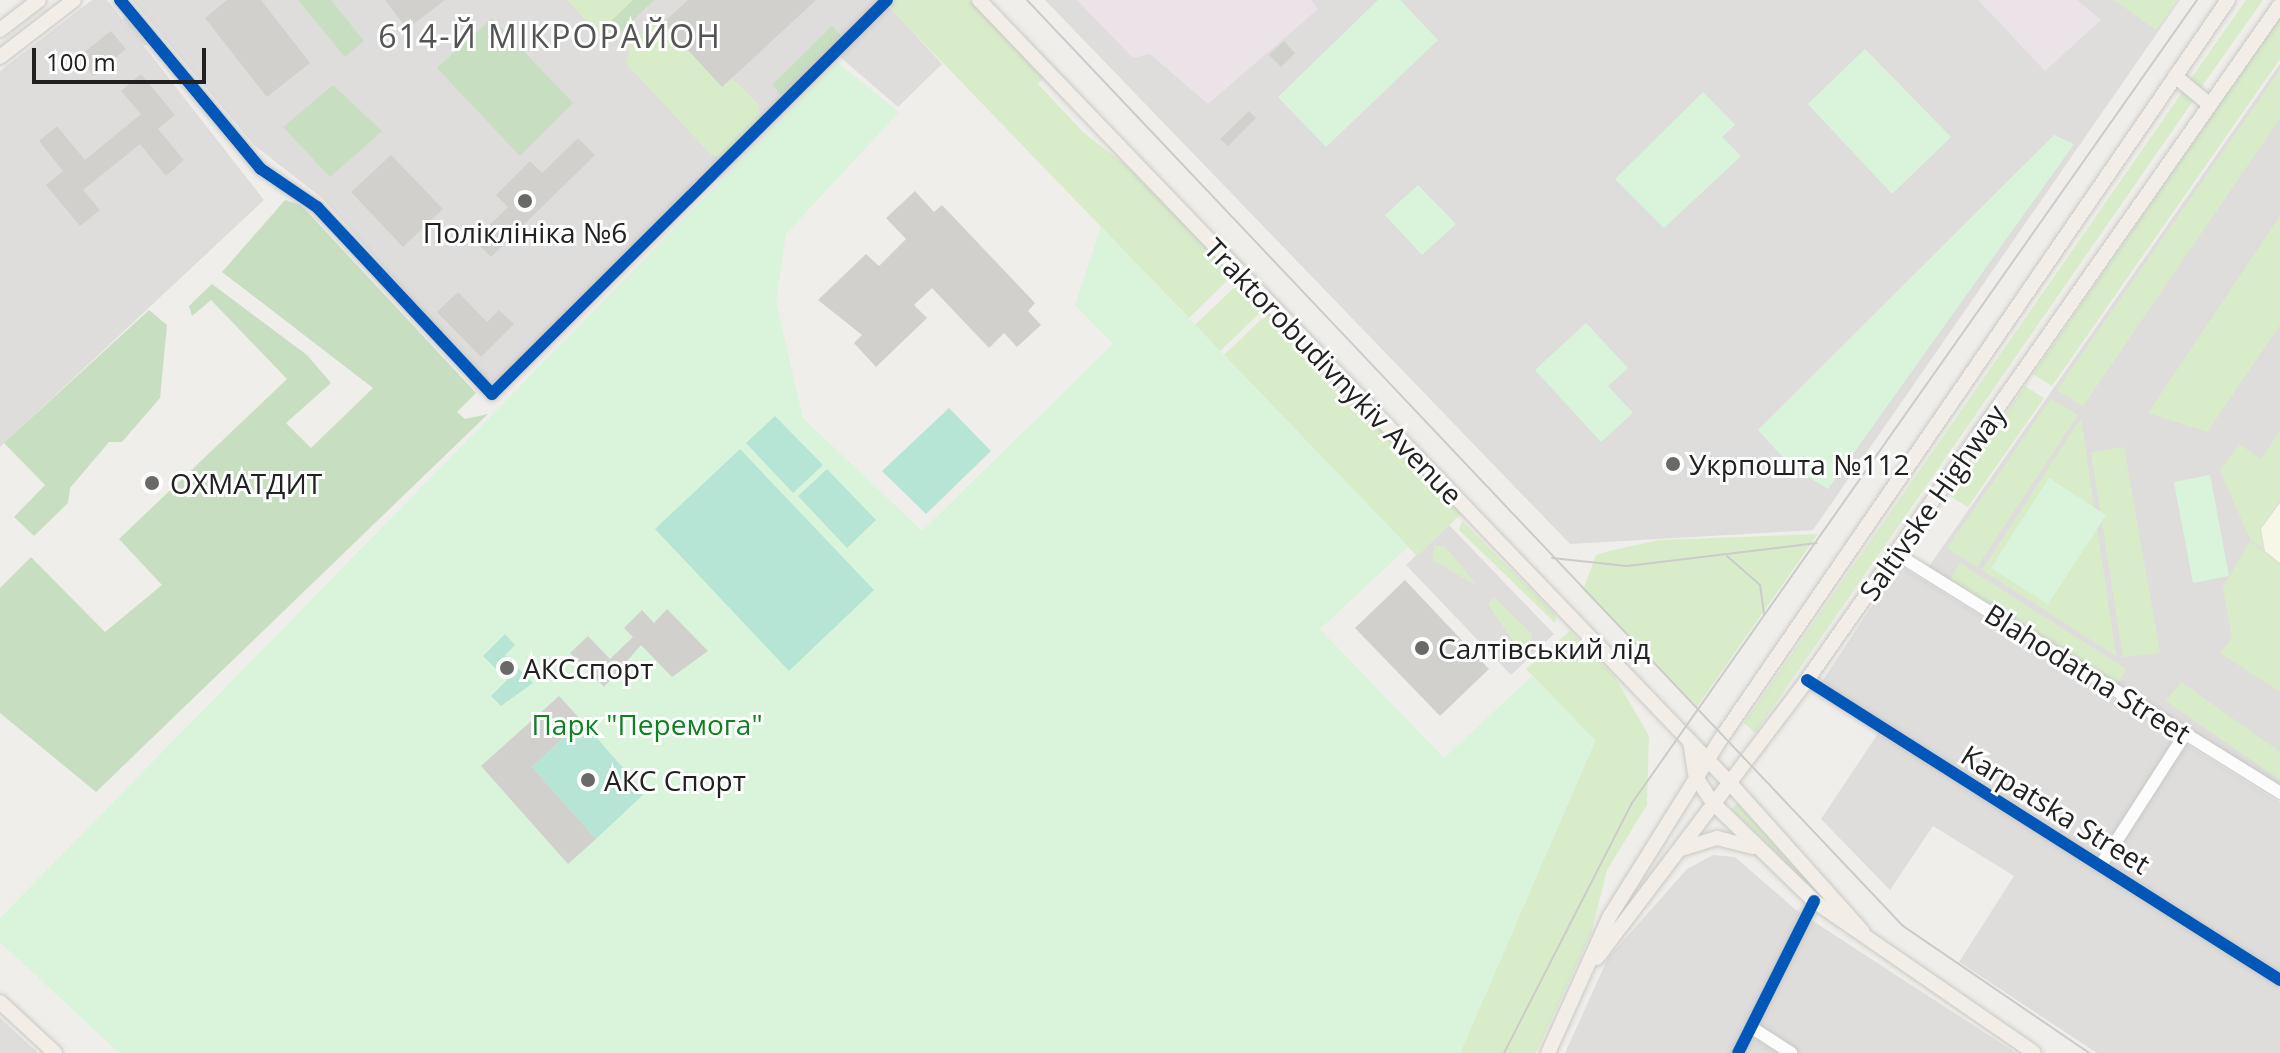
<!DOCTYPE html>
<html>
<head>
<meta charset="utf-8">
<style>
  body { margin:0 }
  #map { position:relative; width:2280px; height:1053px; overflow:hidden; background:#efeeea; font-family:"Open Sans",sans-serif }
  div>[style] { position:absolute }
  [style*='--x'] { left:calc(var(--x)*1px); top:calc(var(--y)*1px); width:calc(var(--w)*1px); rotate:calc(var(--a)*1deg) }
  .residential>* { inset:0; background:#dedddb }
  .industrial>* { inset:0; background:#ece3e8 }
  .education>* { inset:0; background:#f6f7e7 }
  .grass>* { inset:0; background:#d9ecca }
  .forest>* { inset:0; background:#c8dec0 }
  .park>* { inset:0; background:#daf4dc }
  .pitch>* { inset:0; background:#b6e5d6 }
  .building>* { inset:0; background:#d2d0cd }
  .roads { filter:drop-shadow(0 0 2px #c8c8c6) drop-shadow(0 0 2px #c8c8c6) }
  .minor>* { height:12px; margin:-6px; padding:0 6px; transform-origin:6px; border-radius:6px; background:#fdfcfc }
  .major>* { height:14px; margin:-7px; padding:0 7px; transform-origin:7px; border-radius:7px; background:#f2eee7 }
  .tram>* { height:2px; margin:-1px; padding:0 1px; transform-origin:1px; border-radius:1px; background:#cbcbcb }
  .cycleway>* { height:12px; margin:-6px; padding:0 6px; transform-origin:6px; border-radius:6px; background:#0057b8 }
  .dots>* { width:22px; height:22px; translate:-50% -50%; box-sizing:border-box; border:4px solid #fff; border-radius:50% }
  span { translate:-50% -50%; white-space:nowrap; text-align:center; line-height:1.15; -webkit-text-stroke:6px #fff; paint-order:stroke }
  .poi-label { font-size:28px; color:#212121 }
  .left { translate:0 -50%; text-align:left }
  .street-label { font-size:28px; color:#212121 }
  .park-label { font-size:28px; color:#0e8122 }
  .quarter-label { font-size:32px; color:#545454; letter-spacing:2px }
  .scale { position:absolute; left:32px; top:48px; width:174px; height:36px; box-sizing:border-box; border:4px solid #212121; border-top:0; padding-left:10px; font-size:24px; line-height:28px; white-space:nowrap; color:#212121; -webkit-text-stroke:6px #fff; paint-order:stroke }
</style>
</head>
<body>
<div id="map">
  <div class="residential">
    <div style="clip-path:polygon(92px 0,107px 0,123px 20px,126px 12px,153px 45px,143px 45px,264px 200px,0 447px,0 71px)"></div>
    <div style="clip-path:polygon(132px 0,894px 0,889px 6px,942px 64px,898px 107px,839px 56px,498px 395px,322px 198px,254px 145px)"></div>
    <div style="clip-path:polygon(1045px 0,2180px 0,1813px 530px,1570px 544px)"></div>
    <div style="clip-path:polygon(2280px 64px,2280px 793px,1925px 572px)"></div>
    <div style="clip-path:polygon(evenodd,1448px 524px,1554px 634px,1511px 675px,1406px 565px,1448px 524px,1490px 599px,1531px 634px,1531px 648px,1517px 647px,1490px 599px)"></div>
    <div style="clip-path:polygon(1899px 565px,2280px 803px,2280px 1053px,2097px 1053px,1959px 962px,2014px 876px,1933px 826px,1890px 890px,1821px 819px,1885px 723px,1821px 683px)"></div>
    <div style="clip-path:polygon(1713px 855px,1735px 857px,1796px 910px,2016px 1053px,1565px 1053px,1608px 958px,1687px 869px)"></div>
    <div style="clip-path:polygon(0 1018px,38px 1053px,0 1053px)"></div>
  </div>
  <div class="industrial">
    <div style="clip-path:polygon(1077px 0,1311px 0,1318px 9px,1208px 104px,1150px 54px,1133px 58px)"></div>
    <div style="clip-path:polygon(1978px 0,2077px 0,2101px 20px,2045px 71px)"></div>
  </div>
  <div class="education">
    <div style="clip-path:polygon(2280px 503px,2280px 563px,2265px 551px,2261px 529px)"></div>
  </div>
  <div class="grass">
    <div style="clip-path:polygon(567px 0,633px 0,598px 34px)"></div>
    <div style="clip-path:polygon(894px 0,969px 0,1044px 77px,1038px 84px,1084px 133px,1127px 166px,1233px 275px,1189px 318px,888px 6px)"></div>
    <div style="clip-path:polygon(2114px 0,2178px 0,2156px 30px)"></div>
    <div style="clip-path:polygon(2246px 0,2263px 0,2200px 89px,2190px 80px)"></div>
    <div style="clip-path:polygon(2280px 17px,2280px 59px,2052px 386px,2033px 374px)"></div>
    <div style="clip-path:polygon(659px 18px,722px 86px,732px 78px,758px 104px,761px 119px,722px 158px,710px 154px,626px 63px,630px 44px)"></div>
    <div style="clip-path:polygon(2280px 70px,2280px 118px,2083px 406px,2057px 390px)"></div>
    <div style="clip-path:polygon(2183px 91px,2193px 101px,1755px 733px,1744px 723px)"></div>
    <div style="clip-path:polygon(2280px 216px,2280px 325px,2207px 432px,2148px 413px)"></div>
    <div style="clip-path:polygon(1240px 282px,1265px 308px,1220px 351px,1195px 325px)"></div>
    <div style="clip-path:polygon(1270px 311px,1462px 513px,1417px 556px,1224px 355px)"></div>
    <div style="clip-path:polygon(2025px 386px,2044px 398px,1968px 507px,1950px 496px)"></div>
    <div style="clip-path:polygon(2051px 399px,2078px 415px,1977px 567px,1947px 548px)"></div>
    <div style="clip-path:polygon(2081px 418px,2116px 656px,1982px 570px)"></div>
    <div style="clip-path:polygon(2280px 431px,2280px 500px,2260px 529px,2264px 550px,2250px 539px,2220px 470px,2239px 444px,2261px 459px)"></div>
    <div style="clip-path:polygon(2124px 447px,2160px 653px,2123px 657px,2091px 452px)"></div>
    <div style="clip-path:polygon(1462px 521px,1556px 615px,1555px 623px,1459px 530px)"></div>
    <div style="clip-path:polygon(1818px 534px,1697px 707px,1583px 590px,1596px 555px,1609px 551px,1659px 540px)"></div>
    <div style="clip-path:polygon(2250px 541px,2280px 565px,2280px 692px,2220px 653px,2232px 638px,2223px 587px)"></div>
    <div style="clip-path:polygon(1434px 546px,1445px 546px,1477px 586px,1433px 560px)"></div>
    <div style="clip-path:polygon(1960px 563px,2126px 669px,2116px 686px,1948px 582px)"></div>
    <div style="clip-path:polygon(1495px 598px,1532px 634px,1531px 648px,1517px 647px,1488px 604px)"></div>
    <div style="clip-path:polygon(1570px 631px,1615px 677px,1649px 736px,1647px 805px,1607px 870px,1591px 934px,1536px 1053px,1460px 1053px,1595px 741px,1526px 669px)"></div>
    <div style="clip-path:polygon(2181px 682px,2280px 752px,2280px 780px,2166px 701px)"></div>
    <div style="clip-path:polygon(1738px 803px,1811px 881px,1807px 885px,1731px 809px)"></div>
  </div>
  <div class="forest">
    <div style="clip-path:polygon(298px 0,331px 0,364px 41px,345px 57px)"></div>
    <div style="clip-path:polygon(633px 0,654px 0,608px 44px,598px 34px)"></div>
    <div style="clip-path:polygon(492px 18px,573px 103px,520px 156px,437px 68px)"></div>
    <div style="clip-path:polygon(832px 26px,842px 37px,782px 96px,772px 85px)"></div>
    <div style="clip-path:polygon(333px 85px,382px 131px,330px 177px,283px 127px)"></div>
    <div style="clip-path:polygon(285px 200px,301px 205px,476px 393px,457px 412px,465px 419px,488px 414px,96px 792px,0 713px,0 588px,31px 557px,105px 632px,162px 585px,119px 539px,287px 379px,211px 300px,192px 316px,189px 306px,212px 284px,307px 355px,331px 383px,286px 423px,311px 448px,373px 388px,222px 272px)"></div>
    <div style="clip-path:polygon(149px 310px,167px 325px,160px 398px,122px 442px,109px 442px,70px 488px,68px 503px,34px 536px,14px 517px,45px 485px,4px 443px)"></div>
  </div>
  <div class="park">
    <div style="clip-path:polygon(1378px 0,1400px 0,1438px 40px,1326px 147px,1278px 97px)"></div>
    <div style="clip-path:polygon(1865px 49px,1951px 137px,1892px 194px,1808px 104px)"></div>
    <div style="clip-path:polygon(837px 62px,899px 112px,786px 234px,776px 302px,803px 418px,922px 531px,1113px 344px,1075px 305px,1101px 227px,1408px 547px,1320px 629px,1444px 758px,1532px 676px,1595px 740px,1460px 1053px,119px 1053px,0 942px,0 918px)"></div>
    <div style="clip-path:polygon(1703px 92px,1735px 125px,1722px 137px,1741px 156px,1664px 228px,1615px 179px)"></div>
    <div style="clip-path:polygon(2054px 135px,2074px 144px,1828px 489px,1792px 467px,1758px 430px)"></div>
    <div style="clip-path:polygon(1418px 185px,1456px 224px,1422px 255px,1385px 215px)"></div>
    <div style="clip-path:polygon(1586px 323px,1628px 368px,1608px 386px,1633px 413px,1601px 442px,1535px 370px)"></div>
    <div style="clip-path:polygon(2210px 475px,2229px 576px,2193px 583px,2174px 482px)"></div>
    <div style="clip-path:polygon(2049px 478px,2106px 515px,2048px 604px,1991px 568px)"></div>
  </div>
  <div class="pitch">
    <div style="clip-path:polygon(949px 408px,991px 451px,926px 514px,882px 471px)"></div>
    <div style="clip-path:polygon(775px 416px,823px 465px,793px 493px,746px 443px)"></div>
    <div style="clip-path:polygon(740px 449px,874px 590px,789px 671px,655px 529px)"></div>
    <div style="clip-path:polygon(827px 469px,876px 520px,847px 548px,798px 496px)"></div>
    <div style="clip-path:polygon(505px 634px,515px 645px,505px 655px,533px 683px,501px 706px,491px 696px,507px 680px,483px 656px)"></div>
    <div style="clip-path:polygon(582px 721px,645px 793px,596px 839px,532px 767px)"></div>
  </div>
  <div class="building">
    <div style="clip-path:polygon(227px 0,261px 0,310px 63px,267px 97px,205px 18px)"></div>
    <div style="clip-path:polygon(385px 0,445px 0,407px 29px)"></div>
    <div style="clip-path:polygon(688px 0,816px 0,722px 87px,663px 23px)"></div>
    <div style="clip-path:polygon(111px 31px,126px 49px,93px 76px,78px 57px)"></div>
    <div style="clip-path:polygon(1284px 41px,1295px 53px,1281px 67px,1269px 55px)"></div>
    <div style="clip-path:polygon(141px 74px,175px 115px,158px 129px,184px 160px,166px 176px,140px 144px,83px 190px,100px 210px,80px 226px,46px 185px,63px 171px,39px 141px,57px 126px,85px 160px,141px 114px,121px 91px)"></div>
    <div style="clip-path:polygon(1249px 111px,1256px 118px,1228px 146px,1220px 139px)"></div>
    <div style="clip-path:polygon(578px 138px,595px 155px,491px 257px,474px 240px,508px 207px,496px 195px,530px 161px,542px 173px)"></div>
    <div style="clip-path:polygon(391px 155px,443px 209px,403px 247px,351px 192px)"></div>
    <div style="clip-path:polygon(915px 191px,934px 212px,942px 205px,1035px 303px,1028px 311px,1041px 325px,1017px 347px,1004px 333px,989px 348px,932px 288px,914px 305px,927px 318px,876px 367px,854px 343px,862px 335px,818px 300px,866px 254px,879px 266px,906px 239px,886px 218px)"></div>
    <div style="clip-path:polygon(458px 292px,487px 322px,499px 310px,514px 324px,481px 357px,437px 312px)"></div>
    <div style="clip-path:polygon(1405px 580px,1489px 669px,1440px 716px,1355px 628px)"></div>
    <div style="clip-path:polygon(667px 609px,708px 651px,672px 677px,641px 645px,604px 687px,570px 653px,588px 636px,610px 659px,633px 637px,624px 628px,642px 610px,654px 623px)"></div>
    <div style="clip-path:polygon(559px 696px,582px 721px,532px 767px,596px 839px,568px 864px,481px 766px)"></div>
  </div>
  <div class="roads">
    <div class="minor">
      <div style="--x:120;--y:0;--w:220;--a:50.2"></div>
      <div style="--x:261;--y:169;--w:68;--a:34.2"></div>
      <div style="--x:317;--y:207;--w:256;--a:46.9"></div>
      <div style="--x:492;--y:394;--w:558;--a:-44.93"></div>
      <div style="--x:1895;--y:553;--w:454;--a:31.9"></div>
      <div style="--x:1807;--y:680;--w:560;--a:32.38"></div>
      <div style="--x:2101;--y:865;--w:156;--a:-57.3"></div>
      <div style="--x:1751;--y:1027;--w:48;--a:33"></div>
      <div style="--x:1738;--y:1053;--w:170;--a:-63.4"></div>
    </div>
    <div class="major">
      <div style="--x:979;--y:0;--w:1084;--a:46.2"></div>
      <div style="--x:1729;--y:782;--w:200;--a:48.2"></div>
      <div style="--x:0;--y:30;--w:49;--a:-37.6"></div>
      <div style="--x:0;--y:57;--w:93;--a:-37.6"></div>
      <div style="--x:2175;--y:76;--w:45;--a:39.6"></div>
      <div style="--x:1690;--y:741;--w:36;--a:81"></div>
      <div style="--x:1696;--y:777;--w:31;--a:57"></div>
      <div style="--x:1713;--y:803;--w:141;--a:44.1"></div>
      <div style="--x:1814;--y:901;--w:267;--a:34.6"></div>
      <div style="--x:1681;--y:849;--w:38;--a:-17"></div>
      <div style="--x:1717;--y:838;--w:37;--a:14"></div>
      <div style="--x:1597;--y:958;--w:348;--a:-52.9"></div>
      <div style="--x:1807;--y:680;--w:824;--a:-54.98"></div>
      <div style="--x:0;--y:1002;--w:75;--a:42.8"></div>
      <div style="--x:1548;--y:1053;--w:150;--a:-65.7"></div>
      <div style="--x:1610;--y:916;--w:211;--a:-58"></div>
      <div style="--x:1722;--y:737;--w:894;--a:-55.53"></div>
    </div>
  </div>
  <div class="tram">
    <div style="--x:1027;--y:0;--w:1275;--a:46.59"></div>
    <div style="--x:1903;--y:926;--w:225;--a:34.3"></div>
    <div style="--x:1727;--y:556;--w:44;--a:41.3"></div>
    <div style="--x:1760;--y:585;--w:30;--a:82"></div>
    <div style="--x:1552;--y:558;--w:75;--a:6.1"></div>
    <div style="--x:1627;--y:566;--w:191;--a:-6.9"></div>
    <div style="--x:1504;--y:1053;--w:281;--a:-62.9"></div>
    <div style="--x:1632;--y:803;--w:982;--a:-54.87"></div>
  </div>
  <div class="cycleway">
    <div style="--x:120;--y:0;--w:220;--a:50.2"></div>
    <div style="--x:261;--y:169;--w:68;--a:34.2"></div>
    <div style="--x:317;--y:207;--w:256;--a:46.9"></div>
    <div style="--x:492;--y:394;--w:558;--a:-44.93"></div>
    <div style="--x:1807;--y:680;--w:560;--a:32.38"></div>
    <div style="--x:1738;--y:1053;--w:170;--a:-63.4"></div>
  </div>
  <div class="dots">
    <div style="left:525px;top:201px;background:#696967"></div>
    <div style="left:1673px;top:464px;background:#696967"></div>
    <div style="left:152px;top:483px;background:#696967"></div>
    <div style="left:1422px;top:648px;background:#696967"></div>
    <div style="left:507px;top:668px;background:#696967"></div>
    <div style="left:588px;top:780px;background:#696967"></div>
  </div>
  <div class="poi-label">
    <span style="left:525px;top:232px">Поліклініка №6</span>
    <span class="left" style="left:1689px;top:464px">Укрпошта №112</span>
    <span class="left" style="left:170px;top:483px">ОХМАТДИТ</span>
    <span class="left" style="left:1438px;top:648px">Салтівський лід</span>
    <span class="left" style="left:523px;top:668px">АКСспорт</span>
    <span class="left" style="left:604px;top:780px">АКС Спорт</span>
  </div>
  <div class="street-label">
    <span style="left:1334px;top:371px;rotate:46deg">Traktorobudivnykiv Avenue</span>
    <span style="left:1932px;top:502px;rotate:-55deg">Saltivske Highway</span>
    <span style="left:2088px;top:673px;rotate:32deg">Blahodatna Street</span>
    <span style="left:2056px;top:809px;rotate:32deg">Karpatska Street</span>
  </div>
  <div class="park-label">
    <span style="left:647px;top:724px">Парк "Перемога"</span>
  </div>
  <div class="quarter-label">
    <span style="left:550px;top:36px">614-Й МІКРОРАЙОН</span>
  </div>
  <div class="scale">100 m</div>
</div>
</body>
</html>
